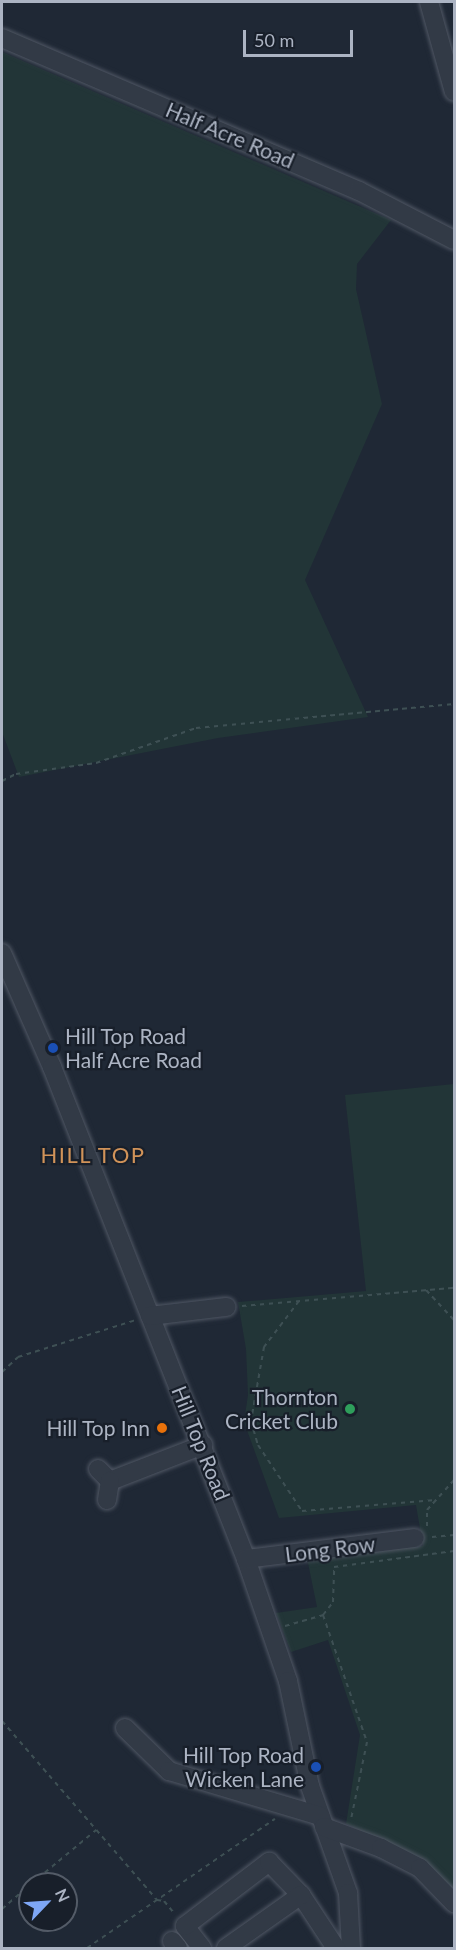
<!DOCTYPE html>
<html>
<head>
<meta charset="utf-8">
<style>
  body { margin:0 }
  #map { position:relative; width:456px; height:1950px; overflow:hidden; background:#1f2835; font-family:Lato,sans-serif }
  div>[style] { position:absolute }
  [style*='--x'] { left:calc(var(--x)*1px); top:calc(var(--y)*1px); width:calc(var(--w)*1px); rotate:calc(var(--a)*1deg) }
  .green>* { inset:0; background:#223537 }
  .path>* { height:2px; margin-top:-1px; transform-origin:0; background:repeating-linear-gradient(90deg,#3e5054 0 4.5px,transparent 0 9px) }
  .roads { filter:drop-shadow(0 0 2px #505764) drop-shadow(0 0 2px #505764) }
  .minor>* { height:18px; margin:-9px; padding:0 9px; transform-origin:9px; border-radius:9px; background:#323a46 }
  .dots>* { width:16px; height:16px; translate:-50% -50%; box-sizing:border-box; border:3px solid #181f2a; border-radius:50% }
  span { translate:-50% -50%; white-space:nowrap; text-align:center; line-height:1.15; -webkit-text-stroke:4.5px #181f2a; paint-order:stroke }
  .street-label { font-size:21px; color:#acb4c3 }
  .poi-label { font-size:21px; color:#acb4c3 }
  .left { translate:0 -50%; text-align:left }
  .right { translate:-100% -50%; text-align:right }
  .neighbourhood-label { font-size:22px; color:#d19359; letter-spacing:1.5px }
  .frame { position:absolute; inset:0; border:3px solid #acb4c3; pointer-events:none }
  .north { position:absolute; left:18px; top:1872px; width:60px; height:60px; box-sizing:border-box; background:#181f2a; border:2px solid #535b67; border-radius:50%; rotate:65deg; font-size:16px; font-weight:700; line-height:24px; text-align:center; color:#acb4c3 }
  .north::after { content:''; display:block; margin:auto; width:21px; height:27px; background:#7ea7f6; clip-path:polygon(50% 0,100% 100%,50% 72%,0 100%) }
  .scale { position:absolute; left:243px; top:30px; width:110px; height:27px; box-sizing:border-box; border:3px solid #acb4c3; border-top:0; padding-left:8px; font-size:18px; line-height:21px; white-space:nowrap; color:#acb4c3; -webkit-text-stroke:4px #181f2a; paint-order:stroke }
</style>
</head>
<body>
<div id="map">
  <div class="green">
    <div style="clip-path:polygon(2px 52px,391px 220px,357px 264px,356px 289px,382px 404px,305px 580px,368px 717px,218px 738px,19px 777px,2px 732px)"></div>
    <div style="clip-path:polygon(454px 1084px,454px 1892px,394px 1845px,346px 1824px,360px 1735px,328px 1640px,291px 1652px,276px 1613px,317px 1607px,307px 1558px,423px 1546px,416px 1505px,279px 1518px,244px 1422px,248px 1395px,246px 1349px,238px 1302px,366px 1291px,345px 1095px)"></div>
  </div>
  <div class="path">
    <div style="--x:2;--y:781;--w:16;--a:-27"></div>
    <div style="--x:16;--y:774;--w:81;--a:-7.8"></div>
    <div style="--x:96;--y:763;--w:106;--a:-19.3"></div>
    <div style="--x:196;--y:728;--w:259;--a:-5.3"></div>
    <div style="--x:426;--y:1290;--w:41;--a:47"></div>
    <div style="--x:299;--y:1301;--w:58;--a:127.3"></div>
    <div style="--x:264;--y:1347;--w:75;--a:100"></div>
    <div style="--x:251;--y:1421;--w:25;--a:74"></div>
    <div style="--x:258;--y:1445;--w:79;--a:56.3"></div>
    <div style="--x:302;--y:1511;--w:134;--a:-4.7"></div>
    <div style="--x:242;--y:1306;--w:213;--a:-4.9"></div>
    <div style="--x:2;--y:1372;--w:22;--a:-43"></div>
    <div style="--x:18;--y:1357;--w:124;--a:-17.4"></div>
    <div style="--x:427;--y:1526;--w:16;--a:-90"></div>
    <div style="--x:427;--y:1510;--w:40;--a:-48"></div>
    <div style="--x:432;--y:1537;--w:22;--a:-5"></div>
    <div style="--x:323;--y:1615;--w:134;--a:70.9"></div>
    <div style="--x:367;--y:1742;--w:79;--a:101.7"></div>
    <div style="--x:285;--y:1626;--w:40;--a:-16"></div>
    <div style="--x:323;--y:1615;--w:16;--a:-52"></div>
    <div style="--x:333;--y:1602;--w:35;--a:-88"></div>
    <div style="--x:334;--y:1567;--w:121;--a:-7.6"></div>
    <div style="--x:2;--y:1721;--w:237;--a:49.1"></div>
    <div style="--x:157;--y:1900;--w:7;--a:8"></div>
    <div style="--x:164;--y:1901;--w:17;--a:50"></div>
    <div style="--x:31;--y:1884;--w:85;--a:-39.7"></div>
    <div style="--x:2;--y:1909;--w:37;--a:-41"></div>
    <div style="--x:87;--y:1948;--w:228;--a:-34.5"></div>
  </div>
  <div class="roads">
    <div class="minor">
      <div style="--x:429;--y:2;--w:93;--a:74.5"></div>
      <div style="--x:2;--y:38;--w:388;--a:23.2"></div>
      <div style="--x:359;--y:191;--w:107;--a:27.3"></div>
      <div style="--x:2;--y:953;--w:124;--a:66.3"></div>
      <div style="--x:52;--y:1067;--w:529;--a:68.48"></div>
      <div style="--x:246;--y:1559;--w:129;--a:71"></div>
      <div style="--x:288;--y:1681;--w:107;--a:78.2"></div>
      <div style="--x:310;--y:1786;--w:114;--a:70.4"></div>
      <div style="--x:348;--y:1893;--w:55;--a:86.9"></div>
      <div style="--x:150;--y:1316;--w:77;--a:-6.8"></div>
      <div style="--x:98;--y:1469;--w:17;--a:45"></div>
      <div style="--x:110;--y:1481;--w:100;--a:-21.2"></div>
      <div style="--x:107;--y:1500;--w:19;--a:-81"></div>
      <div style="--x:246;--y:1559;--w:170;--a:-7.1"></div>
      <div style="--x:125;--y:1728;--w:62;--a:44.3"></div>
      <div style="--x:169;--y:1771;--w:158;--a:16.6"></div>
      <div style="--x:324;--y:1827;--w:61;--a:20.2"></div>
      <div style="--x:381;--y:1848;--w:44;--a:27.1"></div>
      <div style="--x:420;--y:1868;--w:49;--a:45.8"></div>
      <div style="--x:172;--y:1941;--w:9;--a:49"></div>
      <div style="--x:202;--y:1948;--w:28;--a:-128"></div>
      <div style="--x:185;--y:1926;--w:106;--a:-37.3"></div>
      <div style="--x:269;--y:1862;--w:46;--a:45.9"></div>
      <div style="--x:301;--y:1895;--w:64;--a:56.6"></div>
      <div style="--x:226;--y:1948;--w:92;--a:-35.2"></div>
    </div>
  </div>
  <div class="dots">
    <div style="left:53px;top:1048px;background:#1a4fb4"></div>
    <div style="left:350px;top:1409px;background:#2e9e5b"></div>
    <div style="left:162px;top:1428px;background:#e8710a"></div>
    <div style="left:316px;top:1767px;background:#1a4fb4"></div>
  </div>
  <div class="street-label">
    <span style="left:230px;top:135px;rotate:23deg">Half Acre Road</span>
    <span style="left:201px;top:1443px;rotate:68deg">Hill Top Road</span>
    <span style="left:330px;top:1549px;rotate:-7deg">Long Row</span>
  </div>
  <div class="poi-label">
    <span class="left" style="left:65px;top:1048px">Hill Top Road<br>Half Acre Road</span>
    <span class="right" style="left:338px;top:1409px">Thornton<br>Cricket Club</span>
    <span class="right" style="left:150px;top:1428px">Hill Top Inn</span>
    <span class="right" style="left:304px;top:1767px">Hill Top Road<br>Wicken Lane</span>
  </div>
  <div class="neighbourhood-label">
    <span style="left:93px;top:1155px">HILL TOP</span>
  </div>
  <div class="frame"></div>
  <div class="north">N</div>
  <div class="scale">50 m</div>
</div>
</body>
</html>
